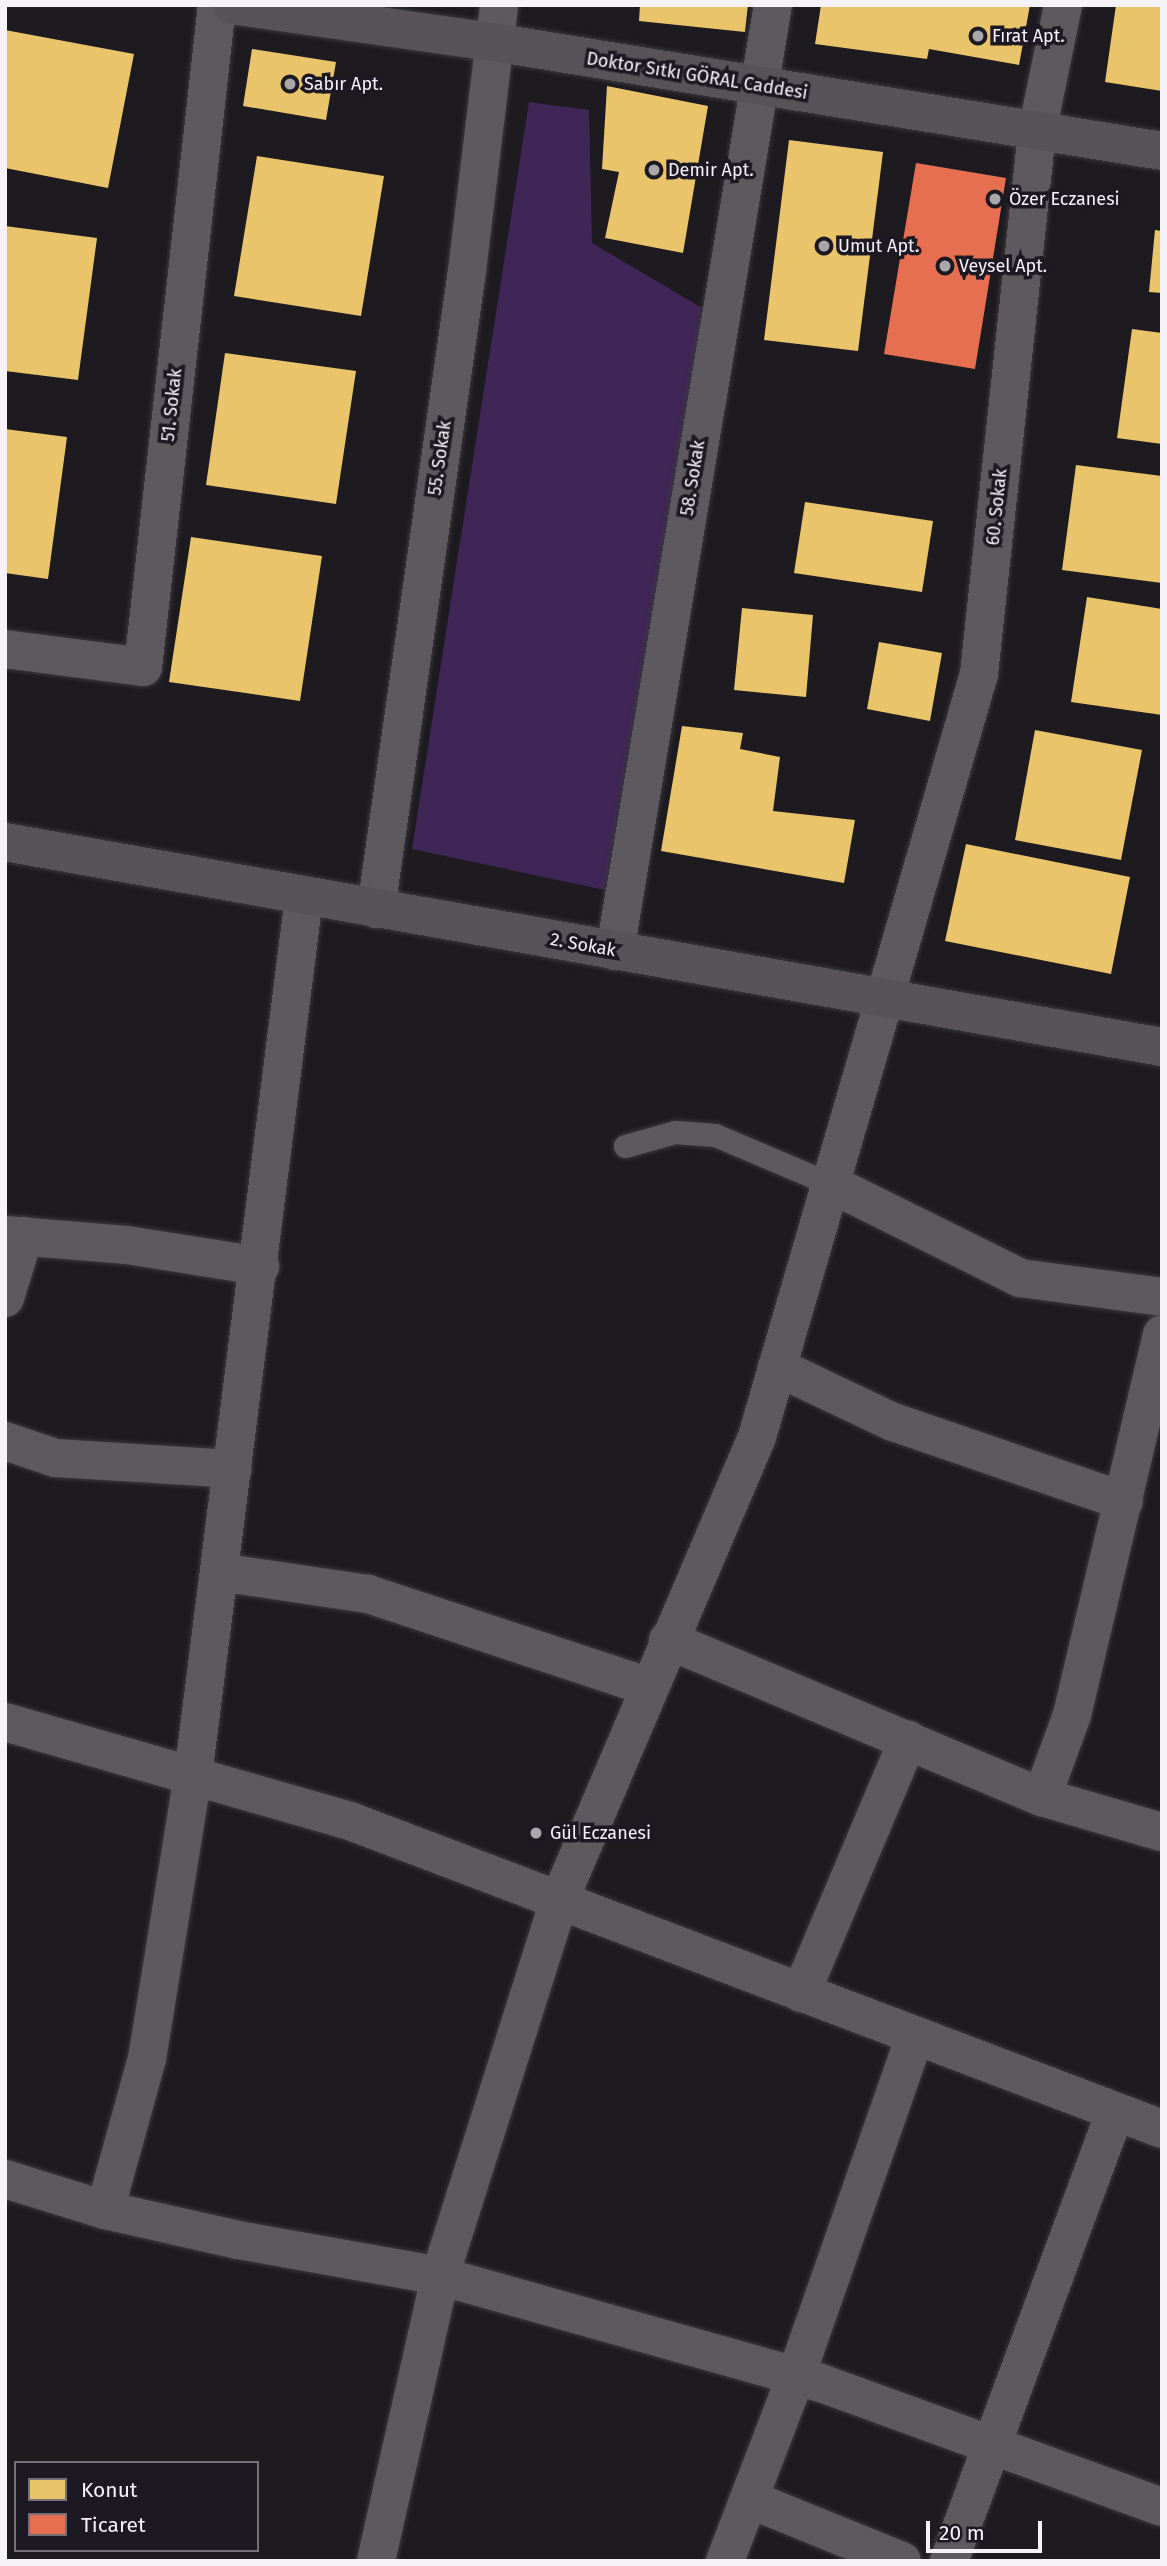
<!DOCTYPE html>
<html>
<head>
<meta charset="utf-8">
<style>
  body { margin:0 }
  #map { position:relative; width:1167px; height:2566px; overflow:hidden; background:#1d1b20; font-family:"Fira Sans",sans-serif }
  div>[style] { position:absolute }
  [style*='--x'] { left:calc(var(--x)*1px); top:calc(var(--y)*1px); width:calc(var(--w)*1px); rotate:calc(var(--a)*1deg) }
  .green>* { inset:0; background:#3f2656 }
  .homes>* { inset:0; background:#e9c46a }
  .shops>* { inset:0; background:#e76f51 }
  .roads { filter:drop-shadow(0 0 2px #3a393c) drop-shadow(0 0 2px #3a393c) }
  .lane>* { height:23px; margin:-11.5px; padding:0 11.5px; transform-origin:11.5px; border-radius:11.5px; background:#5c5a5e }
  .street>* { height:38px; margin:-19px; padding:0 19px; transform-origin:19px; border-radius:19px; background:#5c5a5e }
  .secondary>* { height:38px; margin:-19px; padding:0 19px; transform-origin:19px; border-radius:19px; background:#575358 }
  .dots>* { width:19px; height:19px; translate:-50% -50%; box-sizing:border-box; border:4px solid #1d1922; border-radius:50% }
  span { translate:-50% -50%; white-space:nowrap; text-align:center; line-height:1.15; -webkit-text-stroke:7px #1d1922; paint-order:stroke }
  .poi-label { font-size:18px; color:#f5f2f8 }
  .left { translate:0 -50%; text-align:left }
  .street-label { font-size:18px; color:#f5f2f8 }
  .frame { position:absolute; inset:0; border:7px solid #f5f2f8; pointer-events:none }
  .legend { position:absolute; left:14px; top:2461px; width:245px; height:91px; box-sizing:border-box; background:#1d1922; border:2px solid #737078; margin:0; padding:9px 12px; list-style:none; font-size:21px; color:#f5f2f8 }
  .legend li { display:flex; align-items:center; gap:14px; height:35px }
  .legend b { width:35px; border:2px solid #737078 }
  .scale { position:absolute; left:926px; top:2521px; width:116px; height:32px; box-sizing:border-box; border:4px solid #f5f2f8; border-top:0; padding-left:9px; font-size:21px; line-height:24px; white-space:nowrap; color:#f5f2f8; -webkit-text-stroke:5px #1d1922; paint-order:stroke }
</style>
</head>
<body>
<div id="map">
  <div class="green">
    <div style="clip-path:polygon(529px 102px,589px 110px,592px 243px,704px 309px,605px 890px,412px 849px)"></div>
  </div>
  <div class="homes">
    <div style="clip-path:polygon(640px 5px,748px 5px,745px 32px,639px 21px)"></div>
    <div style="clip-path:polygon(821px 5px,1030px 5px,1019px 65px,929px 49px,927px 59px,815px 44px)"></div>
    <div style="clip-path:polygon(1116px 5px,1162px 5px,1162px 91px,1105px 82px)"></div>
    <div style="clip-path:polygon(5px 30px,134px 54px,108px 188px,5px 168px)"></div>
    <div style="clip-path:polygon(252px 49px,336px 62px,326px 120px,243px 106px)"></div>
    <div style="clip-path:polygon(607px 86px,708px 106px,683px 253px,605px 238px,619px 172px,602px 169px)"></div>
    <div style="clip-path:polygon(789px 140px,883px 152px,858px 351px,764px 340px)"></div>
    <div style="clip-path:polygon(257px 156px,384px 176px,361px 316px,234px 296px)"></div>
    <div style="clip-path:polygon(5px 226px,97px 238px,78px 380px,5px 371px)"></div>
    <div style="clip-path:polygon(1155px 230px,1162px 231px,1162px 293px,1149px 292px)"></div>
    <div style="clip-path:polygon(1132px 329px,1162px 333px,1162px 444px,1117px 438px)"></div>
    <div style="clip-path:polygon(225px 353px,356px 371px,336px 504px,206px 485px)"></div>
    <div style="clip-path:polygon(5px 429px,67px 437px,48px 579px,5px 573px)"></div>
    <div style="clip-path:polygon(1076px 465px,1162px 476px,1162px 583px,1062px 570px)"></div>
    <div style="clip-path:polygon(805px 502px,933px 521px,922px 592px,794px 573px)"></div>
    <div style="clip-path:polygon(191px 537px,322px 556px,300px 701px,169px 682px)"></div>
    <div style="clip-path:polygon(1087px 597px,1162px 609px,1162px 715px,1071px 702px)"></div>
    <div style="clip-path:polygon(742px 608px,813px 615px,806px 697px,734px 690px)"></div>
    <div style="clip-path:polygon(879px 642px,942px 653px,930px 721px,867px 709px)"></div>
    <div style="clip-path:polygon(682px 726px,743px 733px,740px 749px,780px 757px,773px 811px,855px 820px,844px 883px,661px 851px)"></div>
    <div style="clip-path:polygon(1035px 730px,1142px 750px,1121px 860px,1015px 840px)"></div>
    <div style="clip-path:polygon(966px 844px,1130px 877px,1111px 974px,945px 941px)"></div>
  </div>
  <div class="shops">
    <div style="clip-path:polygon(916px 163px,1006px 178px,975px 369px,884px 354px)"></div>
  </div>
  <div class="roads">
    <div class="lane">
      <div style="--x:625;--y:1146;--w:52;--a:-15.6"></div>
      <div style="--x:675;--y:1132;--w:40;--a:4.3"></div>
      <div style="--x:715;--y:1135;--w:128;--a:23"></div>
    </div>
    <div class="street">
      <div style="--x:5;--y:649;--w:139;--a:7.4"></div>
      <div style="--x:143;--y:667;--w:666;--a:-83.62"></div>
      <div style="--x:376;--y:909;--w:644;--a:-81.88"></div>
      <div style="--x:467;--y:271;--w:268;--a:-83.1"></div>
      <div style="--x:615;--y:951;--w:959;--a:-80.52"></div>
      <div style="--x:833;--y:1185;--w:209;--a:26.4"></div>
      <div style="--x:1020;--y:1278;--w:143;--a:7.6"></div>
      <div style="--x:5;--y:1235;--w:122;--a:4.7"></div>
      <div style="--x:127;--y:1245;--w:135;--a:9"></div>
      <div style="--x:5;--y:1298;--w:65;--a:-73"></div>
      <div style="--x:777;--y:1367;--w:128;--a:25.4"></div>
      <div style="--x:893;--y:1422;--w:244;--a:18.9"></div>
      <div style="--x:5;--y:1441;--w:53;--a:18.8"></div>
      <div style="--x:55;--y:1458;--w:178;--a:3.5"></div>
      <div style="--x:219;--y:1572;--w:151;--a:8.4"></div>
      <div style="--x:368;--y:1594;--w:296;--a:18.3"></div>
      <div style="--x:668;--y:1640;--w:406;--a:22.8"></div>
      <div style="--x:1042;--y:1797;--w:125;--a:16.3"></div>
      <div style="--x:5;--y:1722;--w:359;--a:16"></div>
      <div style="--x:350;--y:1821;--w:868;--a:20.77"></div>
      <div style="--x:1042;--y:1797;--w:87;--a:-69.9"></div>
      <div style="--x:1072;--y:1715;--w:391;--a:-76.7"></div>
      <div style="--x:801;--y:1993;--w:275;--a:-67.1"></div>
      <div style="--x:5;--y:2179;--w:105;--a:17.2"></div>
      <div style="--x:105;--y:2210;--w:136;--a:12.7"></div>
      <div style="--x:238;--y:2240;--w:205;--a:10.1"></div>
      <div style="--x:440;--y:2276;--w:396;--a:15.7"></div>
      <div style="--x:821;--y:2383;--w:363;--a:20"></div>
      <div style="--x:105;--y:2210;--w:157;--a:-74.5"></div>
      <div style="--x:147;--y:2059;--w:287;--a:-80.8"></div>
      <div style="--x:193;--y:1776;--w:886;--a:-82.8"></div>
      <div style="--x:749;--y:2499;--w:165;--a:22.1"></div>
      <div style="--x:376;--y:2561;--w:292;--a:-77.3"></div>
      <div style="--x:440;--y:2276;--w:393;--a:-72.4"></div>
      <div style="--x:559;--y:1901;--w:504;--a:-66.89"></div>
      <div style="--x:757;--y:1437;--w:795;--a:-73.78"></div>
      <div style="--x:979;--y:674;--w:545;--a:-83.89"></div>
      <div style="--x:1037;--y:132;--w:130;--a:-78.4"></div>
      <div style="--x:725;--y:2561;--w:198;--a:-69"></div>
      <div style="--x:796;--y:2376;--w:360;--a:-70.7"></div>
      <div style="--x:949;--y:2561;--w:479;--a:-69.7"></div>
    </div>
    <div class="secondary">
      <div style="--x:232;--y:5;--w:264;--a:8.1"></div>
      <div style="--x:493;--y:42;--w:678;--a:9.25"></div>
      <div style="--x:5;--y:842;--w:1175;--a:10.05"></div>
    </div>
  </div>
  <div class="dots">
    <div style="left:978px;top:36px;background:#a9a7ac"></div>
    <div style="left:290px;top:84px;background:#a9a7ac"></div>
    <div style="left:654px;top:170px;background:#a9a7ac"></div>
    <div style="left:995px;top:199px;background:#a9a7ac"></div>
    <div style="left:824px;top:246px;background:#a9a7ac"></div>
    <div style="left:945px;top:266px;background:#a9a7ac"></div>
    <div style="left:536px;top:1833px;background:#a9a7ac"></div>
  </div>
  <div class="poi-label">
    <span class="left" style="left:992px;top:36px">Fırat Apt.</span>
    <span class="left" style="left:304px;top:84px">Sabır Apt.</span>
    <span class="left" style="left:668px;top:170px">Demir Apt.</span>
    <span class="left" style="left:1009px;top:199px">Özer Eczanesi</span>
    <span class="left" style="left:838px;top:246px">Umut Apt.</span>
    <span class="left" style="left:959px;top:266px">Veysel Apt.</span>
    <span class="left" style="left:550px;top:1833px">Gül Eczanesi</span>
  </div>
  <div class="street-label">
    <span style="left:697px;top:76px;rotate:9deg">Doktor Sıtkı GÖRAL Caddesi</span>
    <span style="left:172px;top:405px;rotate:-84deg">51. Sokak</span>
    <span style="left:440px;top:458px;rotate:-82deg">55. Sokak</span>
    <span style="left:693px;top:478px;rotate:-81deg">58. Sokak</span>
    <span style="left:997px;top:507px;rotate:-84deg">60. Sokak</span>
    <span style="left:583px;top:945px;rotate:10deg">2. Sokak</span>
  </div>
  <div class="frame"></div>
  <ul class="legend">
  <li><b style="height:19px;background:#e9c46a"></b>Konut</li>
  <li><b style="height:19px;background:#e76f51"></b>Ticaret</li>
  </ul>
  <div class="scale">20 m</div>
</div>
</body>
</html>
